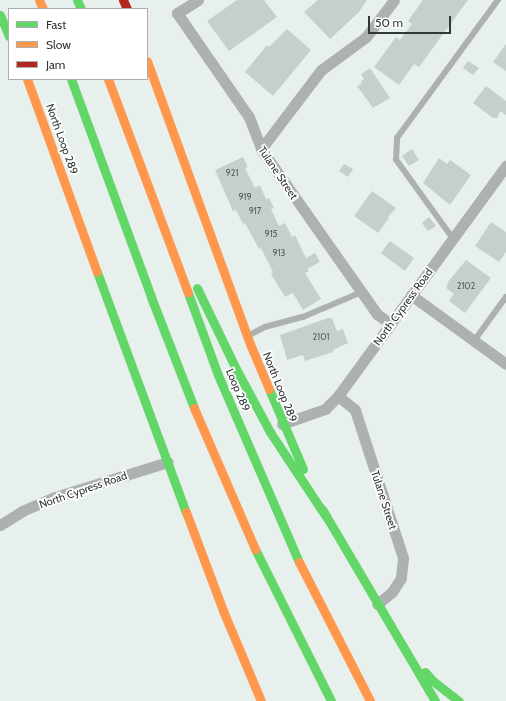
<!DOCTYPE html>
<html>
<head>
<meta charset="utf-8">
<style>
  body { margin:0 }
  #map { position:relative; width:506px; height:701px; overflow:hidden; background:#e8f0ee; font-family:Cabin,sans-serif }
  div>[style] { position:absolute }
  [style*='--x'] { left:calc(var(--x)*1px); top:calc(var(--y)*1px); width:calc(var(--w)*1px); rotate:calc(var(--a)*1deg) }
  .building>* { inset:0; background:#c5d0ca }
  .lane>* { height:5.5px; margin:-2.75px; padding:0 2.75px; transform-origin:2.75px; border-radius:2.75px; background:#aeb1b1 }
  .street>* { height:11px; margin:-5.5px; padding:0 5.5px; transform-origin:5.5px; border-radius:5.5px; background:#aeb1b1 }
  .fast>* { height:9px; margin:-4.5px; padding:0 4.5px; transform-origin:4.5px; border-radius:4.5px; background:#63d668 }
  .slow>* { height:9px; margin:-4.5px; padding:0 4.5px; transform-origin:4.5px; border-radius:4.5px; background:#ff974d }
  .jam>* { height:9px; margin:-4.5px; padding:0 4.5px; transform-origin:4.5px; border-radius:4.5px; background:#b3261e }
  span { translate:-50% -50%; white-space:nowrap; text-align:center; line-height:1.15; -webkit-text-stroke:3.5px #fff; paint-order:stroke }
  .number-label { font-size:9px; color:#565d5b }
  .number-label span { -webkit-text-stroke-width:0 }
  .street-label { font-size:11px; color:#313736 }
  .legend { position:absolute; left:8px; top:8px; width:140px; height:72px; box-sizing:border-box; background:#fff; border:1px solid #adafaf; margin:0; padding:5px 7px; list-style:none; font-size:12px; color:#313736 }
  .legend li { display:flex; align-items:center; gap:8px; height:20px }
  .legend b { width:20px; border:1px solid #adafaf }
  .scale { position:absolute; left:368px; top:16px; width:83px; height:18px; box-sizing:border-box; border:2px solid #313736; border-top:0; padding-left:5px; font-size:12px; line-height:14px; white-space:nowrap; color:#313736; -webkit-text-stroke:3px #fff; paint-order:stroke }
</style>
</head>
<body>
<div id="map">
  <div class="building">
    <div style="clip-path:polygon(237px 0,264px 0,277px 17px,229px 51px,207px 21px)"></div>
    <div style="clip-path:polygon(318px 0,367px 0,359px 12px,330px 39px,304px 12px)"></div>
    <div style="clip-path:polygon(423px 0,468px 0,419px 67px,414px 64px,399px 85px,374px 67px,396px 37px,400px 40px,412px 24px,408px 21px)"></div>
    <div style="clip-path:polygon(287px 29px,311px 50px,273px 96px,245px 72px,267px 45px,269px 47px)"></div>
    <div style="clip-path:polygon(506px 44px,506px 71px,493px 62px)"></div>
    <div style="clip-path:polygon(468px 61px,479px 68px,473px 75px,463px 68px)"></div>
    <div style="clip-path:polygon(370px 68px,390px 98px,373px 108px,357px 86px,362px 83px,361px 81px,364px 79px,361px 74px)"></div>
    <div style="clip-path:polygon(486px 86px,506px 101px,506px 115px,500px 111px,497px 118px,493px 118px,473px 103px)"></div>
    <div style="clip-path:polygon(412px 149px,419px 160px,409px 166px,402px 156px)"></div>
    <div style="clip-path:polygon(243px 157px,248px 167px,245px 168px,255px 188px,260px 185px,266px 199px,269px 198px,274px 208px,271px 209px,279px 226px,285px 223px,292px 237px,295px 235px,306px 258px,315px 253px,320px 262px,307px 269px,309px 271px,305px 273px,321px 299px,303px 310px,293px 293px,285px 297px,271px 274px,273px 272px,261px 248px,259px 249px,245px 223px,243px 224px,236px 210px,233px 211px,215px 170px)"></div>
    <div style="clip-path:polygon(439px 158px,447px 164px,450px 160px,471px 175px,450px 205px,423px 183px)"></div>
    <div style="clip-path:polygon(344px 164px,353px 169px,348px 177px,339px 171px)"></div>
    <div style="clip-path:polygon(372px 191px,396px 208px,388px 217px,389px 218px,378px 233px,354px 216px)"></div>
    <div style="clip-path:polygon(429px 217px,436px 226px,428px 231px,422px 223px)"></div>
    <div style="clip-path:polygon(491px 222px,506px 232px,506px 252px,499px 262px,475px 246px)"></div>
    <div style="clip-path:polygon(390px 241px,414px 258px,405px 271px,381px 253px)"></div>
    <div style="clip-path:polygon(466px 260px,491px 278px,465px 313px,449px 301px,454px 294px,446px 288px,448px 284px,447px 283px)"></div>
    <div style="clip-path:polygon(328px 318px,332px 318px,337px 331px,343px 329px,348px 343px,333px 350px,333px 352px,305px 361px,303px 355px,287px 360px,280px 335px)"></div>
  </div>
  <div class="lane">
    <div style="--x:453;--y:239;--w:97;--a:-125.8"></div>
    <div style="--x:396;--y:160;--w:22;--a:-87"></div>
    <div style="--x:397;--y:138;--w:171;--a:-53.8"></div>
    <div style="--x:248;--y:336;--w:19;--a:-28"></div>
    <div style="--x:265;--y:327;--w:39;--a:-15"></div>
    <div style="--x:303;--y:317;--w:64;--a:-23"></div>
    <div style="--x:474;--y:341;--w:54;--a:-54"></div>
  </div>
  <div class="street">
    <div style="--x:198;--y:0;--w:25;--a:148"></div>
    <div style="--x:177;--y:13;--w:126;--a:55.3"></div>
    <div style="--x:249;--y:117;--w:34;--a:69"></div>
    <div style="--x:261;--y:149;--w:202;--a:54.9"></div>
    <div style="--x:377;--y:314;--w:17;--a:36"></div>
    <div style="--x:261;--y:149;--w:99;--a:-52.8"></div>
    <div style="--x:321;--y:70;--w:56;--a:-36.3"></div>
    <div style="--x:366;--y:37;--w:46;--a:-52.9"></div>
    <div style="--x:411;--y:295;--w:117;--a:36"></div>
    <div style="--x:338;--y:396;--w:22;--a:39"></div>
    <div style="--x:355;--y:410;--w:156;--a:72"></div>
    <div style="--x:403;--y:558;--w:20;--a:96"></div>
    <div style="--x:401;--y:578;--w:17;--a:123"></div>
    <div style="--x:392;--y:592;--w:19;--a:141"></div>
    <div style="--x:282;--y:424;--w:46;--a:-19.2"></div>
    <div style="--x:325;--y:409;--w:18;--a:-45"></div>
    <div style="--x:338;--y:396;--w:285;--a:-53.9"></div>
    <div style="--x:0;--y:525;--w:26;--a:-32"></div>
    <div style="--x:22;--y:511;--w:36;--a:-23"></div>
    <div style="--x:55;--y:497;--w:118;--a:-17.2"></div>
  </div>
  <div class="fast">
    <div style="--x:77;--y:0;--w:10;--a:66"></div>
    <div style="--x:0;--y:15;--w:23;--a:67"></div>
    <div style="--x:71;--y:79;--w:232;--a:69.8"></div>
    <div style="--x:151;--y:297;--w:119;--a:68.8"></div>
    <div style="--x:97;--y:272;--w:256;--a:69.7"></div>
    <div style="--x:197;--y:288;--w:88;--a:64.3"></div>
    <div style="--x:235;--y:367;--w:74;--a:61.7"></div>
    <div style="--x:270;--y:432;--w:103;--a:56.5"></div>
    <div style="--x:188;--y:293;--w:87;--a:69.9"></div>
    <div style="--x:218;--y:375;--w:204;--a:66.6"></div>
    <div style="--x:269;--y:389;--w:87;--a:67"></div>
    <div style="--x:322;--y:509;--w:223;--a:59.5"></div>
    <div style="--x:255;--y:549;--w:170;--a:63.4"></div>
    <div style="--x:425;--y:672;--w:12;--a:48"></div>
    <div style="--x:433;--y:681;--w:33;--a:38"></div>
  </div>
  <div class="slow">
    <div style="--x:39;--y:0;--w:10;--a:66"></div>
    <div style="--x:147;--y:61;--w:301;--a:70"></div>
    <div style="--x:250;--y:344;--w:49;--a:67.1"></div>
    <div style="--x:27;--y:79;--w:205;--a:70.1"></div>
    <div style="--x:108;--y:79;--w:228;--a:69.5"></div>
    <div style="--x:194;--y:408;--w:154;--a:66.6"></div>
    <div style="--x:186;--y:512;--w:108;--a:69.4"></div>
    <div style="--x:224;--y:613;--w:95;--a:67.2"></div>
    <div style="--x:299;--y:562;--w:156;--a:62.9"></div>
  </div>
  <div class="jam">
    <div style="--x:123;--y:0;--w:10;--a:66"></div>
  </div>
  <div class="number-label">
    <span style="left:232px;top:173px">921</span>
    <span style="left:245px;top:197px">919</span>
    <span style="left:255px;top:211px">917</span>
    <span style="left:271px;top:234px">915</span>
    <span style="left:279px;top:253px">913</span>
    <span style="left:466px;top:286px">2102</span>
    <span style="left:321px;top:337px">2101</span>
  </div>
  <div class="street-label">
    <span style="left:62px;top:139px;rotate:70deg">North Loop 289</span>
    <span style="left:278px;top:173px;rotate:56deg">Tulane Street</span>
    <span style="left:403px;top:307px;rotate:-54deg">North Cypress Road</span>
    <span style="left:280px;top:387px;rotate:68deg">North Loop 289</span>
    <span style="left:238px;top:390px;rotate:67deg">Loop 289</span>
    <span style="left:83px;top:490px;rotate:-19deg">North Cypress Road</span>
    <span style="left:384px;top:500px;rotate:72deg">Tulane Street</span>
  </div>
  <ul class="legend">
  <li><b style="height:5px;background:#63d668"></b>Fast</li>
  <li><b style="height:5px;background:#ff974d"></b>Slow</li>
  <li><b style="height:5px;background:#b3261e"></b>Jam</li>
  </ul>
  <div class="scale">50 m</div>
</div>
</body>
</html>
